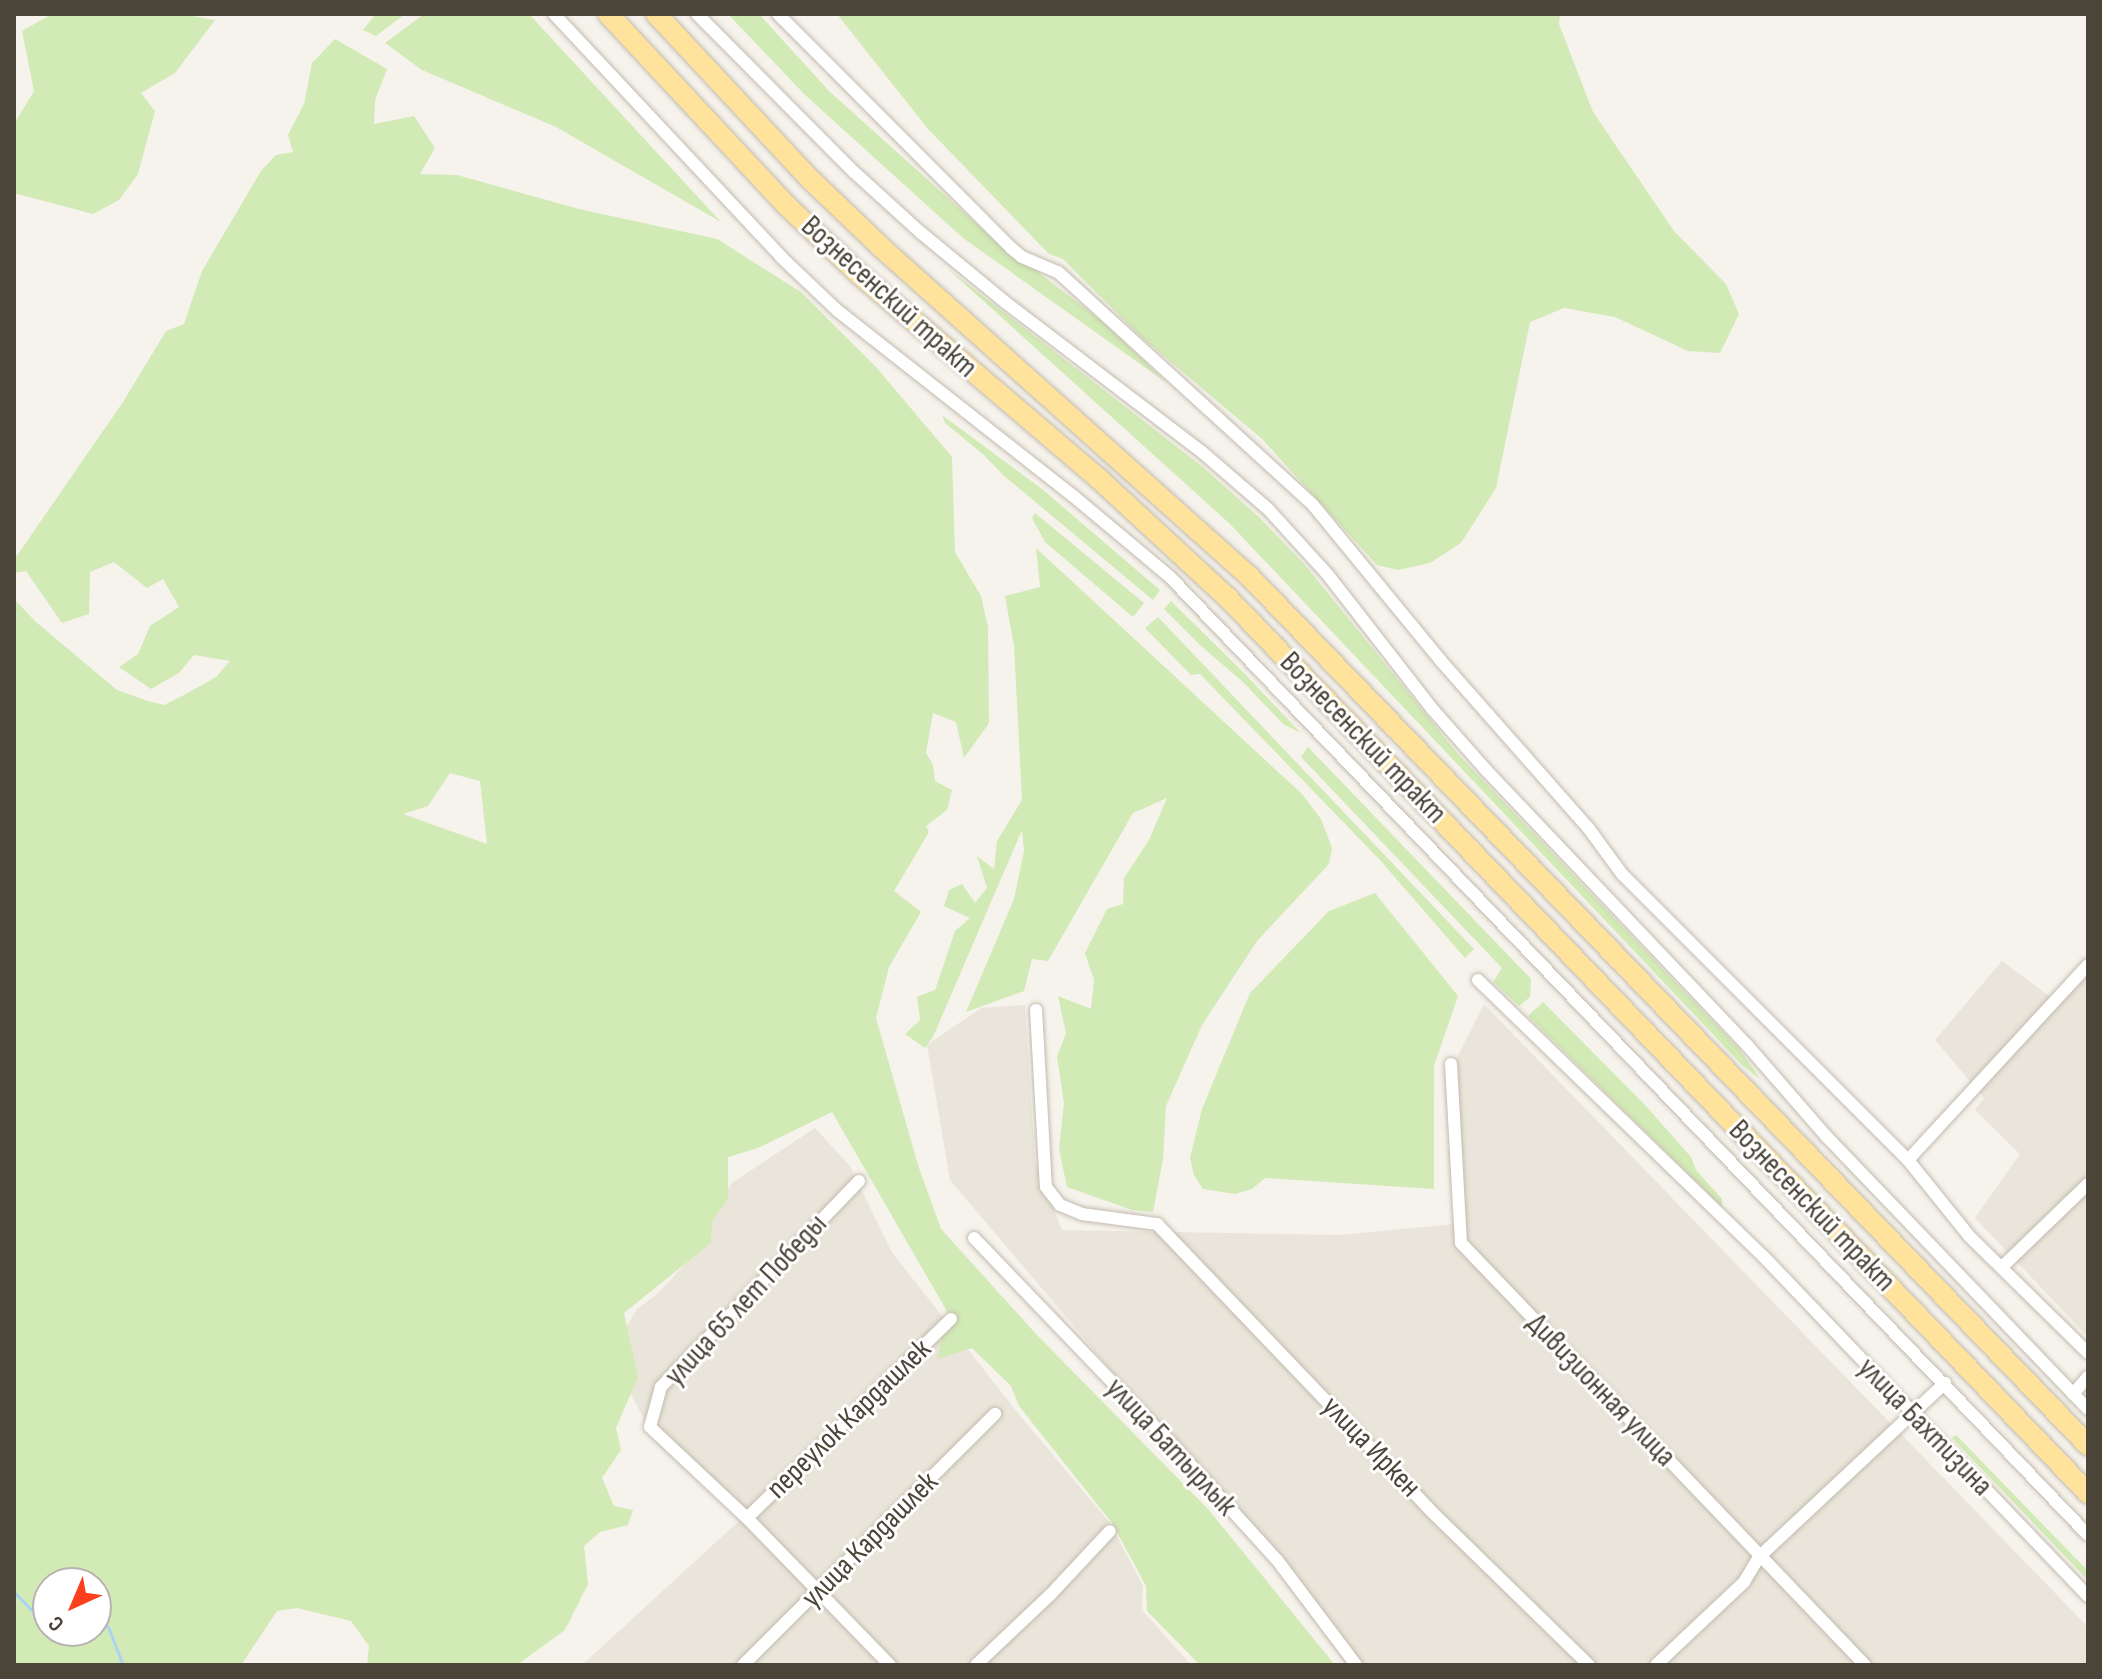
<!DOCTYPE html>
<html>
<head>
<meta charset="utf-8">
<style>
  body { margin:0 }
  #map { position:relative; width:2102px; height:1679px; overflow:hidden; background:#f6f3ec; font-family:"Sofia Sans Condensed",sans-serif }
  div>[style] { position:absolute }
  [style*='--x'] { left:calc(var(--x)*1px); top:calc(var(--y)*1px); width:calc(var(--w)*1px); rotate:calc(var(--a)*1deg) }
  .residential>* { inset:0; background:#eae5da }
  .green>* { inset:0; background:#d2eab5 }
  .stream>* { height:3px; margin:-1.5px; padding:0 1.5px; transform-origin:1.5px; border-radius:1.5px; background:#a9d4f2 }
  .roads { filter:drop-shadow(0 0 2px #c2bbae) drop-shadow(0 0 2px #c2bbae) }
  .street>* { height:12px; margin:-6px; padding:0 6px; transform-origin:6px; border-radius:6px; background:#fff }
  .primary>* { height:20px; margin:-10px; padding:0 10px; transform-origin:10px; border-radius:10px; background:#ffe39c }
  span { translate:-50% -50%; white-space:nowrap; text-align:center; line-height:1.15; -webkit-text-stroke:6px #fff; paint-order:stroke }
  .street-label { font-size:30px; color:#4b4439 }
  .frame { position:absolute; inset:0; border:16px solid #4b4439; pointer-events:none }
  .north { position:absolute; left:32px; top:1567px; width:80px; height:80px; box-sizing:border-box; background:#fff; border:2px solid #b7b4b0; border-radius:50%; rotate:224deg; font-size:22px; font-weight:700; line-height:32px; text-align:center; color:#4b4439 }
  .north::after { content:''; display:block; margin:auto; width:28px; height:36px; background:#fc3f1d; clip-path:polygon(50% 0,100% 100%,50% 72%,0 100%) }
</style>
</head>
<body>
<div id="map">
  <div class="residential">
    <div style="clip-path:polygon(2002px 961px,2060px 1004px,2088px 976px,2088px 1337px,1975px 1218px,2020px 1154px,1975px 1110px,1984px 1098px,1935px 1040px)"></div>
    <div style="clip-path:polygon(1484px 1004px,2088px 1627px,2088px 1665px,1347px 1665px,1242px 1525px,950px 1180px,927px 1045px,981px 1008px,1025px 1005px,1035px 1162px,1062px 1230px,1340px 1235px,1465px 1223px,1451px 1069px)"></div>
    <div style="clip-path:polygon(815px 1128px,850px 1166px,891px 1251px,1017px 1412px,1110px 1523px,1143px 1586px,1142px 1610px,1191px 1665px,582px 1665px,740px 1520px,644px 1419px,622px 1377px,625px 1329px,637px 1309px,656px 1295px,689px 1260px,696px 1236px,732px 1183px)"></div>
  </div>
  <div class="green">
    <div style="clip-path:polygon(52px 14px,181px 14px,215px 20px,175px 73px,141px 93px,155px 111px,138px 174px,119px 200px,93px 214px,14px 193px,14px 124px,34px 91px,22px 31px)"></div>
    <div style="clip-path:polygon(376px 14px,405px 14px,376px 36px,363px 30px)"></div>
    <div style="clip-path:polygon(424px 14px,529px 14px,721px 222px,556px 127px,422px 70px,385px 43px)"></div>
    <div style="clip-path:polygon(728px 14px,759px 14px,829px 91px,989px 235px,1102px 321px,1167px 383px,963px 238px,804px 94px)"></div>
    <div style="clip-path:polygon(837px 14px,1560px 14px,1559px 24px,1593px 112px,1674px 231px,1726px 284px,1739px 314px,1720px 353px,1688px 351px,1615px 317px,1564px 308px,1530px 322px,1496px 488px,1461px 543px,1430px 563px,1398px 570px,1377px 565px,1262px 439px,1139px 335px,1063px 259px,1049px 254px,928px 129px)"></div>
    <div style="clip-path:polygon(evenodd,335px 39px,387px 69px,375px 100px,374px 124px,414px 116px,435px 148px,420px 174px,457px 175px,579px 209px,717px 239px,801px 292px,876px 367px,952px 457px,955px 552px,981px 596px,988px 627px,989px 723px,964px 758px,956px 722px,933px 713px,926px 753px,933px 765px,935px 781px,952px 790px,947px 810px,926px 826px,929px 832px,894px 891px,921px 912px,889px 967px,876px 1018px,918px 1165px,941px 1229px,1037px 1335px,1208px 1509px,1335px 1665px,1200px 1665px,1147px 1611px,1146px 1586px,1112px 1523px,1019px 1406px,1011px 1386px,972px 1348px,937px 1359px,948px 1313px,832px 1112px,758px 1148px,728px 1157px,728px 1199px,712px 1221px,711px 1243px,624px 1313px,638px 1377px,616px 1428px,621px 1450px,602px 1478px,614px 1506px,633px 1510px,628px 1525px,600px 1532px,584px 1546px,588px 1584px,565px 1630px,517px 1665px,367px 1665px,369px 1646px,351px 1621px,297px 1608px,277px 1611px,241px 1665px,14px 1665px,14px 599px,36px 622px,117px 690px,148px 701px,164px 705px,184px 695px,216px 677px,230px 661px,194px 655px,179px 673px,151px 689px,119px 667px,138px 654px,150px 626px,179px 607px,163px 579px,147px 588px,114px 562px,90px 572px,89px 614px,62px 623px,26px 571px,14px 573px,14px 560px,123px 402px,166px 331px,184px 324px,202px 271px,261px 171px,276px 155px,293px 152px,288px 135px,304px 104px,312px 63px,335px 39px,450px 773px,480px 781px,487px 844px,403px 814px,428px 806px,450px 773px,335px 39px,48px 1583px,96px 1583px,96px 1631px,48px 1631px,48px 1583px)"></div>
    <div style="clip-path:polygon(947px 268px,1204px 468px,1261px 519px,1305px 565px,1458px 754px,1740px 1050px,1761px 1080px,1742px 1065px,1230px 524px)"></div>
    <div style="clip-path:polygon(942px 415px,1042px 489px,1160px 590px,1153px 600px,1003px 475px,984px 455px,945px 423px)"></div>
    <div style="clip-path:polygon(1035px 513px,1144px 603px,1133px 617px,1045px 542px,1032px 518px)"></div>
    <div style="clip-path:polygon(1036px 548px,1302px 794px,1321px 819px,1332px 848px,1329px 864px,1257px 941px,1202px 1025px,1166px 1106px,1163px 1159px,1153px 1212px,1132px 1210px,1067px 1187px,1059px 1149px,1064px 1103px,1057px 1057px,1066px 1033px,1058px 996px,1091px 1009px,1094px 980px,1085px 953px,1107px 909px,1123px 904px,1124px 878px,1149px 840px,1167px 798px,1133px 813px,1048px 961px,1032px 959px,1024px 991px,966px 1012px,1014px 899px,1024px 851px,1022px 830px,933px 1037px,925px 1048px,905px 1034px,920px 1020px,917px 997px,935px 990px,955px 931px,970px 918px,944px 906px,949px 890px,962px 884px,975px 903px,987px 888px,977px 856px,994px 869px,997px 841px,1022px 800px,1014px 646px,1005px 596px,1040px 587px)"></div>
    <div style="clip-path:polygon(1171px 601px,1242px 671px,1301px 733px,1283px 724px,1244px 683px,1199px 644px,1164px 609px)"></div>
    <div style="clip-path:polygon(1158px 617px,1474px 949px,1465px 958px,1379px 859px,1200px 674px,1191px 675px,1145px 628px)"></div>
    <div style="clip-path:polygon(1308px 747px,1531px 979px,1530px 997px,1519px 1006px,1493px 982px,1502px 968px,1301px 757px)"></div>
    <div style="clip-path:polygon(1375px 893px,1458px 996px,1434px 1066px,1434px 1189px,1265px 1178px,1252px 1189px,1235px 1194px,1203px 1189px,1194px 1175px,1190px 1158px,1202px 1109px,1250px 993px,1329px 911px)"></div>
    <div style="clip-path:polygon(1543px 1002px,1646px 1106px,1691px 1157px,1696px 1170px,1722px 1199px,1722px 1207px,1528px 1016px)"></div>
    <div style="clip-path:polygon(1956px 1435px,2088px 1571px,2088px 1580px,1952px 1438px)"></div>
  </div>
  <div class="stream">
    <div style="--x:14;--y:1592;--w:49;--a:45.8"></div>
    <div style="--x:96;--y:1620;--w:14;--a:30"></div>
    <div style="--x:108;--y:1627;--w:41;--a:68.5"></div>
  </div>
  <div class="roads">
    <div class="street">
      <div style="--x:554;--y:14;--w:333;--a:46.9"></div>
      <div style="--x:781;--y:257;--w:79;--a:43.5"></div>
      <div style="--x:838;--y:311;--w:298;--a:38.2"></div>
      <div style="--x:1072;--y:495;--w:126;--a:39.9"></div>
      <div style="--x:1169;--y:576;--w:1328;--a:46.22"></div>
      <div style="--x:697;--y:14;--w:223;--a:45.2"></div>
      <div style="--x:854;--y:172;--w:89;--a:42.3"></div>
      <div style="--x:920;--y:232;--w:110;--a:39.5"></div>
      <div style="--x:1005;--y:302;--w:248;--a:37.3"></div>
      <div style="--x:1202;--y:452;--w:87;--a:40.8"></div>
      <div style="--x:1268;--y:509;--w:89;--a:47.7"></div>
      <div style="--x:1328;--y:575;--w:172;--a:52.1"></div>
      <div style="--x:1434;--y:711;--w:79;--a:48.6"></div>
      <div style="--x:1486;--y:770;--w:379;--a:46.5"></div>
      <div style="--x:1747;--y:1045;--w:121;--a:49"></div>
      <div style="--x:1826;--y:1136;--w:378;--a:46.2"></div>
      <div style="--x:778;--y:14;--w:330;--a:45.1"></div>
      <div style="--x:1011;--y:248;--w:14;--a:39"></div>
      <div style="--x:1022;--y:257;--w:39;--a:23"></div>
      <div style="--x:1058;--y:272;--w:345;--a:42.4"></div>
      <div style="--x:1313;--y:505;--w:202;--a:50.6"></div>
      <div style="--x:1441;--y:661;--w:224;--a:48.6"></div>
      <div style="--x:1589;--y:829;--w:56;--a:53.7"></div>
      <div style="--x:1622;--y:874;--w:404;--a:45"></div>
      <div style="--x:1908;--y:1160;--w:97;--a:51.2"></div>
      <div style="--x:1969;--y:1236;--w:167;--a:44.5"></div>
      <div style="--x:1478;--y:980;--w:397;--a:44.1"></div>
      <div style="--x:1763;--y:1256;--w:470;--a:46.3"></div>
      <div style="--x:1036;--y:1010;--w:177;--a:86.8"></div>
      <div style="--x:1046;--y:1187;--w:23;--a:52"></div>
      <div style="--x:1060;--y:1205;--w:24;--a:22"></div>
      <div style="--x:1082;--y:1214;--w:76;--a:7.6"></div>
      <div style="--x:1157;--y:1224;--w:395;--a:46.3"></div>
      <div style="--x:1430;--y:1510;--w:222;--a:44.3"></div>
      <div style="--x:1451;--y:1064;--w:179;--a:86.8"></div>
      <div style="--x:1461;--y:1243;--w:584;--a:46.25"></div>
      <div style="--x:1908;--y:1160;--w:265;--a:-47.3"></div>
      <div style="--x:859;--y:1181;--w:286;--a:133.9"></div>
      <div style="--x:661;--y:1387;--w:41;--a:105.4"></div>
      <div style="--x:650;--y:1427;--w:133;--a:43.2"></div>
      <div style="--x:747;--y:1518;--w:205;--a:45.8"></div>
      <div style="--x:974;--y:1238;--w:281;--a:46.2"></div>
      <div style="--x:1169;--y:1441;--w:161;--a:47.8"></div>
      <div style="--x:1277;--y:1560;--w:131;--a:53"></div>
      <div style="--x:2002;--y:1267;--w:120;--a:-44"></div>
      <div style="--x:2073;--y:1394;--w:23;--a:-49"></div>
      <div style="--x:747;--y:1518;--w:285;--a:-44.3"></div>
      <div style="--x:743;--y:1665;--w:356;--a:-44.9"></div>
      <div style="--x:976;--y:1665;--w:103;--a:-43.4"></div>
      <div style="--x:1051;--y:1594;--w:86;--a:-46.9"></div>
      <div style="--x:1656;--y:1665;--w:121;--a:-43.3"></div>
      <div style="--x:1744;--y:1582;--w:29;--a:-59"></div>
      <div style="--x:1759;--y:1557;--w:255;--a:-43.1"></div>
    </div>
    <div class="primary">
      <div style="--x:608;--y:14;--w:261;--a:47"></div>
      <div style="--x:786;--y:205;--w:100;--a:43.4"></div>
      <div style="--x:859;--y:274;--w:316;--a:40.5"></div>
      <div style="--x:1099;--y:479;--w:174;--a:42.7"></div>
      <div style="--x:1227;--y:597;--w:1243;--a:46.14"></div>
      <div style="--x:656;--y:14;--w:229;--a:47"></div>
      <div style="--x:812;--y:181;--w:97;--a:43.7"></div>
      <div style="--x:882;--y:248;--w:492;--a:41.8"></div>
      <div style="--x:1249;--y:576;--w:1208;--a:46.01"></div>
    </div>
  </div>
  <div class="street-label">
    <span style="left:889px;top:297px;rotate:42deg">Вознесенский тракт</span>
    <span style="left:1363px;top:738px;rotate:46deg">Вознесенский тракт</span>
    <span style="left:1812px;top:1206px;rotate:46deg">Вознесенский тракт</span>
    <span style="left:746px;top:1300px;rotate:-47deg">улица 65 лет Победы</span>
    <span style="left:1601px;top:1390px;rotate:46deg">Дивизионная улица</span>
    <span style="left:849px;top:1419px;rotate:-44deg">переулок Кардашлек</span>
    <span style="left:1925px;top:1427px;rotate:46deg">улица Бахтизина</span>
    <span style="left:1171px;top:1447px;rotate:47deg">улица Батырлык</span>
    <span style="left:1371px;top:1447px;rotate:46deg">улица Иркен</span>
    <span style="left:870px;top:1540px;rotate:-45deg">улица Кардашлек</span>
  </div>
  <div class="frame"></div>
  <div class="north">С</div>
</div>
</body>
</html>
